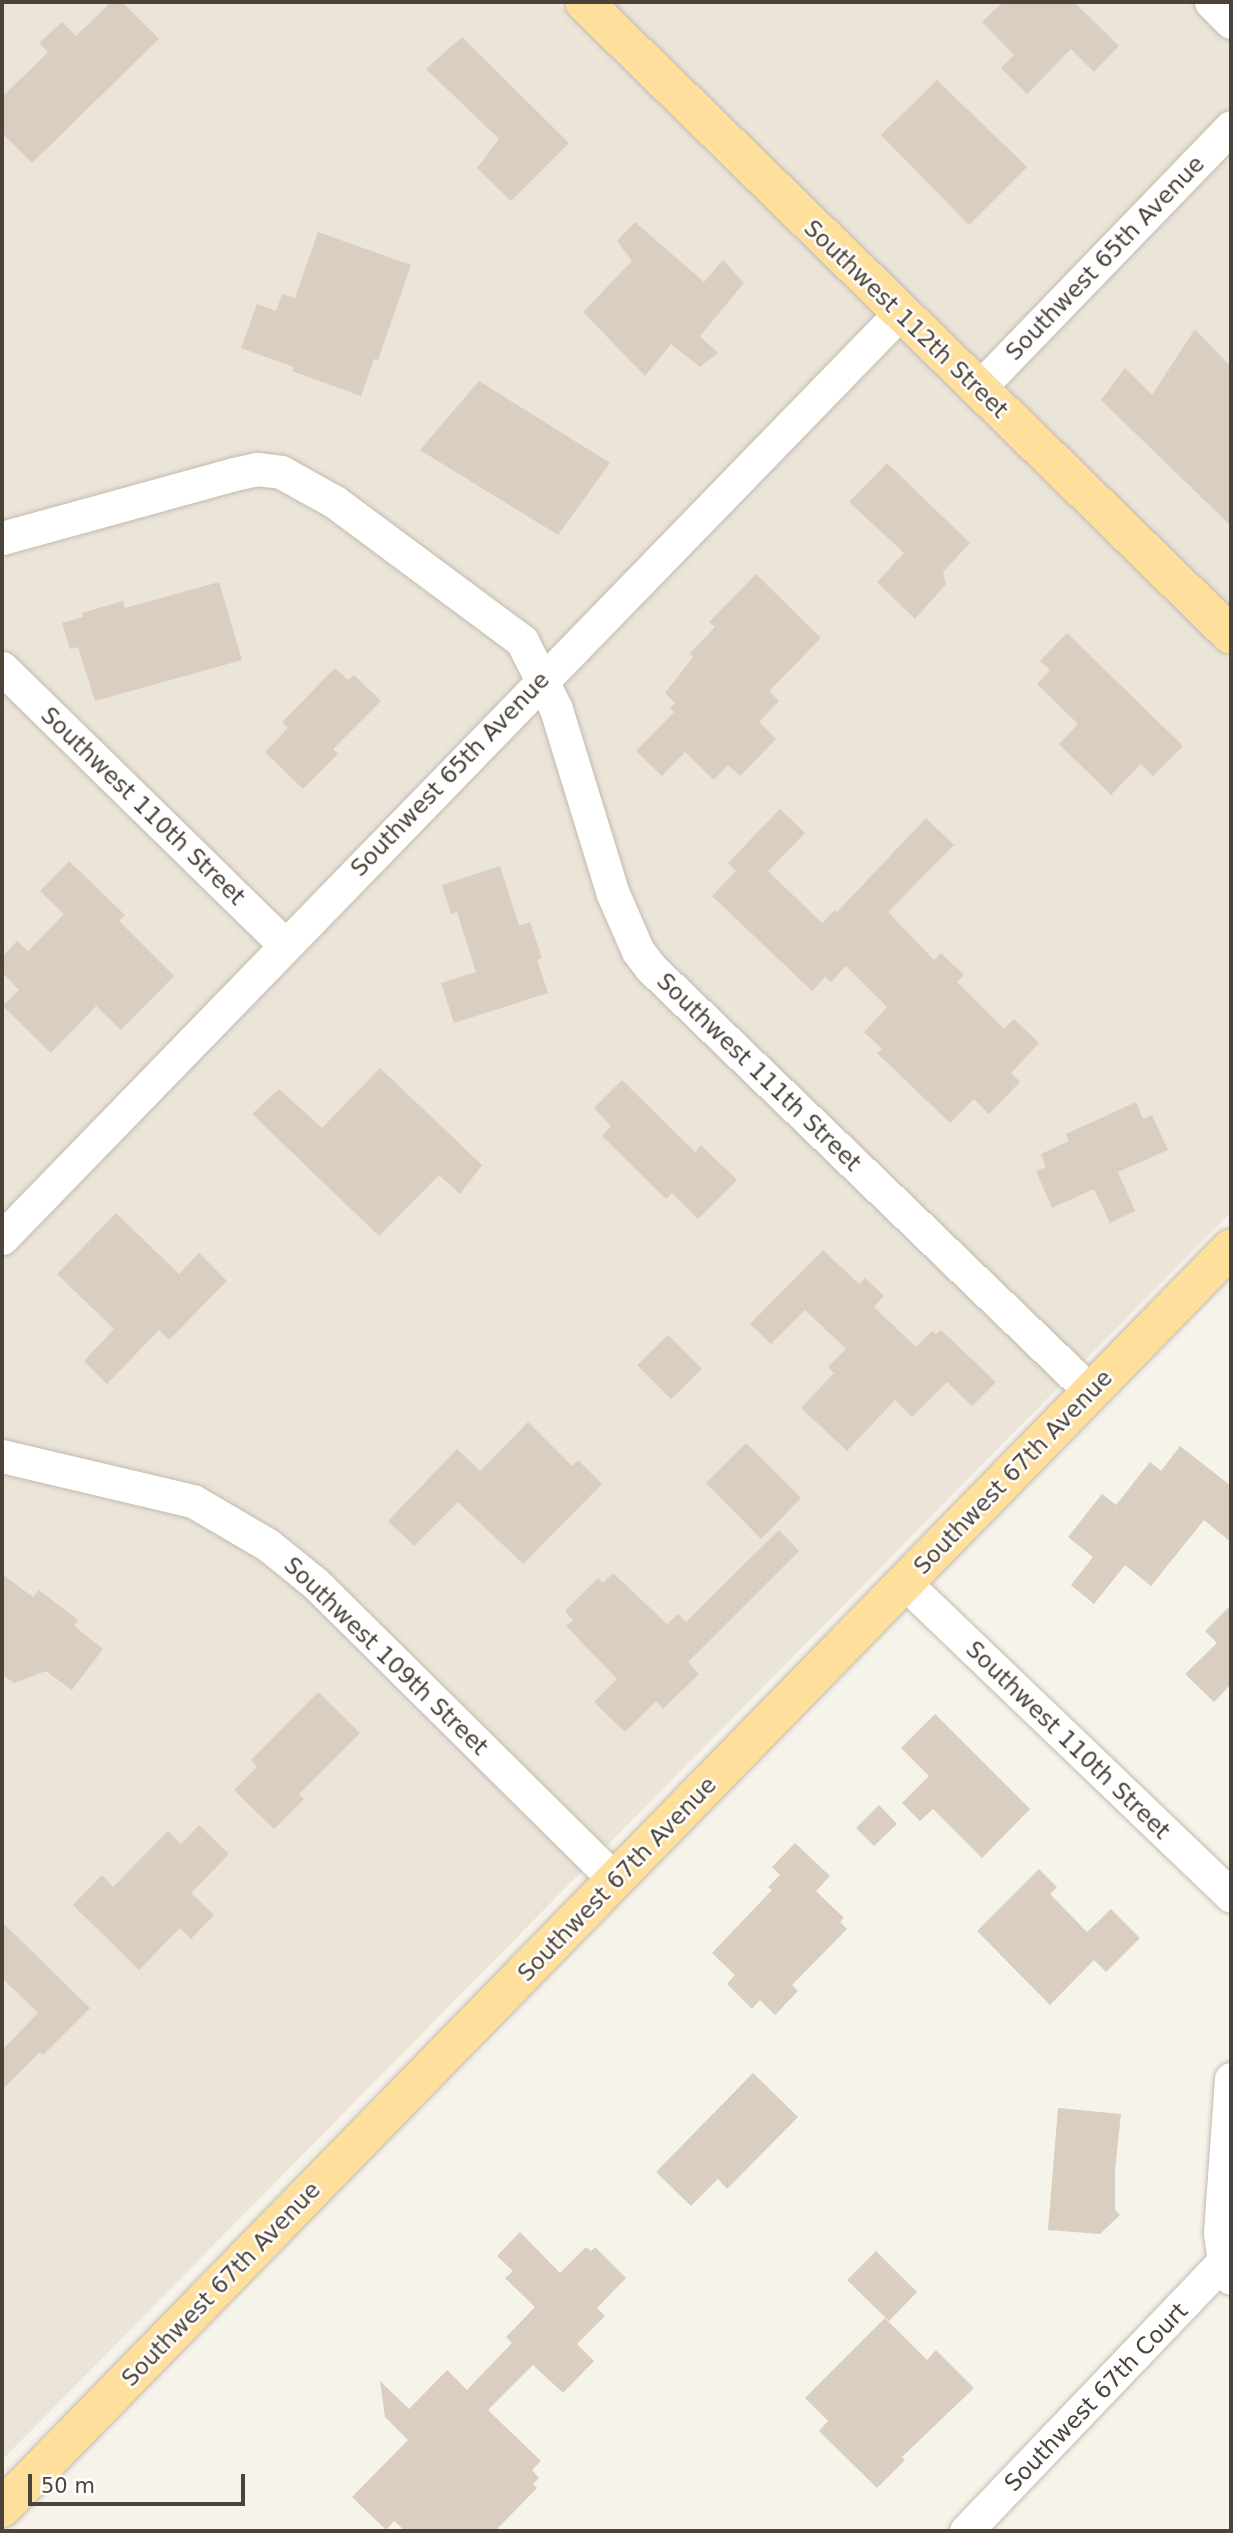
<!DOCTYPE html>
<html>
<head>
<meta charset="utf-8">
<style>
  body { margin:0 }
  #map { position:relative; width:1233px; height:2533px; overflow:hidden; background:#f6f3eb; font-family:"DejaVu Sans",sans-serif }
  div>[style] { position:absolute }
  [style*='--x'] { left:calc(var(--x)*1px); top:calc(var(--y)*1px); width:calc(var(--w)*1px); rotate:calc(var(--a)*1deg) }
  .residential>* { inset:0; background:#ebe4d9 }
  .building>* { inset:0; background:#d9cec0 }
  .roads { filter:drop-shadow(0 0 2px #c3baad) drop-shadow(0 0 2px #c3baad) }
  .minor>* { height:33px; margin:-16.5px; padding:0 16.5px; transform-origin:16.5px; border-radius:16.5px; background:#fff }
  .major>* { height:38px; margin:-19px; padding:0 19px; transform-origin:19px; border-radius:19px; background:#ffdf9c }
  span { translate:-50% -50%; white-space:nowrap; text-align:center; line-height:1.15; -webkit-text-stroke:5px #fff; paint-order:stroke }
  .street-label { font-size:23px; color:#4c4338 }
  .frame { position:absolute; inset:0; border:4px solid #4c4338; pointer-events:none }
  .scale { position:absolute; left:28px; top:2474px; width:217px; height:32px; box-sizing:border-box; border:4px solid #4c4338; border-top:0; padding-left:9px; font-size:21px; line-height:24px; white-space:nowrap; color:#4c4338; -webkit-text-stroke:5px #fff; paint-order:stroke }
</style>
</head>
<body>
<div id="map">
  <div class="residential">
    <div style="clip-path:polygon(2px 2px,556px 2px,1231px 661px,1231px 1212px,2px 2460px)"></div>
    <div style="clip-path:polygon(603px 2px,1231px 2px,1231px 611px)"></div>
  </div>
  <div class="building">
    <div style="clip-path:polygon(111px 2px,122px 2px,159px 39px,32px 163px,2px 133px,2px 97px,48px 52px,39px 43px,62px 22px,76px 36px)"></div>
    <div style="clip-path:polygon(1003px 2px,1074px 2px,1119px 46px,1094px 72px,1071px 49px,1027px 94px,1001px 68px,1014px 55px,982px 22px)"></div>
    <div style="clip-path:polygon(462px 37px,569px 143px,511px 201px,477px 168px,499px 139px,426px 69px)"></div>
    <div style="clip-path:polygon(937px 80px,1027px 167px,969px 225px,881px 135px)"></div>
    <div style="clip-path:polygon(635px 222px,704px 282px,723px 260px,744px 283px,700px 336px,718px 353px,700px 367px,671px 344px,645px 376px,583px 312px,632px 261px,617px 241px)"></div>
    <div style="clip-path:polygon(318px 232px,411px 265px,378px 360px,374px 359px,361px 396px,292px 371px,294px 367px,241px 348px,257px 304px,276px 311px,282px 294px,295px 298px)"></div>
    <div style="clip-path:polygon(1195px 329px,1231px 367px,1231px 526px,1101px 400px,1125px 368px,1152px 395px)"></div>
    <div style="clip-path:polygon(479px 381px,610px 463px,558px 535px,420px 450px)"></div>
    <div style="clip-path:polygon(887px 463px,970px 543px,943px 572px,946px 584px,915px 619px,877px 582px,904px 553px,849px 502px)"></div>
    <div style="clip-path:polygon(756px 574px,821px 638px,769px 691px,779px 701px,759px 722px,776px 739px,740px 776px,728px 765px,714px 780px,685px 752px,662px 776px,636px 751px,674px 712px,670px 708px,675px 703px,665px 693px,693px 657px,690px 653px,715px 627px,709px 622px)"></div>
    <div style="clip-path:polygon(219px 582px,242px 660px,95px 701px,78px 647px,70px 649px,62px 623px,83px 617px,82px 613px,123px 601px,125px 608px)"></div>
    <div style="clip-path:polygon(1067px 633px,1183px 746px,1153px 776px,1141px 764px,1111px 795px,1059px 744px,1078px 724px,1037px 684px,1050px 670px,1040px 661px)"></div>
    <div style="clip-path:polygon(335px 668px,348px 680px,354px 675px,381px 701px,333px 749px,338px 754px,303px 789px,265px 752px,288px 728px,282px 722px)"></div>
    <div style="clip-path:polygon(780px 809px,805px 833px,768px 871px,822px 923px,835px 910px,837px 912px,926px 818px,954px 845px,888px 912px,934px 960px,941px 953px,964px 975px,957px 982px,1004px 1029px,1014px 1019px,1039px 1043px,1011px 1073px,1020px 1082px,989px 1114px,974px 1099px,950px 1123px,877px 1053px,882px 1049px,864px 1032px,887px 1007px,846px 966px,831px 982px,825px 977px,812px 991px,712px 896px,736px 871px,728px 863px)"></div>
    <div style="clip-path:polygon(69px 861px,125px 915px,119px 921px,174px 976px,121px 1030px,96px 1006px,51px 1053px,3px 1006px,19px 990px,2px 972px,2px 957px,17px 941px,28px 951px,64px 914px,40px 891px)"></div>
    <div style="clip-path:polygon(500px 866px,519px 926px,530px 922px,542px 958px,537px 960px,548px 993px,454px 1023px,441px 983px,476px 972px,457px 912px,451px 914px,442px 885px)"></div>
    <div style="clip-path:polygon(380px 1068px,482px 1165px,460px 1194px,439px 1175px,379px 1236px,252px 1114px,279px 1089px,322px 1128px)"></div>
    <div style="clip-path:polygon(622px 1080px,695px 1152px,701px 1145px,737px 1180px,698px 1219px,672px 1193px,666px 1199px,602px 1136px,611px 1126px,594px 1108px)"></div>
    <div style="clip-path:polygon(1136px 1102px,1143px 1119px,1152px 1115px,1168px 1150px,1118px 1172px,1135px 1211px,1110px 1223px,1094px 1189px,1052px 1208px,1036px 1171px,1046px 1167px,1041px 1154px,1069px 1141px,1066px 1134px)"></div>
    <div style="clip-path:polygon(116px 1213px,179px 1274px,199px 1253px,227px 1281px,169px 1340px,159px 1330px,107px 1384px,84px 1361px,114px 1329px,57px 1274px)"></div>
    <div style="clip-path:polygon(823px 1250px,859px 1284px,865px 1278px,884px 1296px,874px 1307px,916px 1347px,932px 1331px,936px 1334px,941px 1330px,996px 1382px,972px 1406px,947px 1382px,912px 1417px,895px 1400px,847px 1451px,801px 1408px,834px 1373px,828px 1367px,846px 1349px,805px 1310px,771px 1344px,750px 1324px)"></div>
    <div style="clip-path:polygon(668px 1335px,702px 1369px,671px 1399px,637px 1365px)"></div>
    <div style="clip-path:polygon(528px 1422px,572px 1466px,578px 1460px,602px 1484px,523px 1564px,458px 1502px,414px 1546px,388px 1521px,457px 1449px,480px 1471px)"></div>
    <div style="clip-path:polygon(746px 1443px,801px 1498px,761px 1539px,706px 1483px)"></div>
    <div style="clip-path:polygon(1180px 1446px,1231px 1486px,1231px 1542px,1204px 1520px,1151px 1586px,1125px 1565px,1094px 1604px,1071px 1585px,1093px 1557px,1068px 1537px,1102px 1494px,1116px 1505px,1150px 1462px,1161px 1471px)"></div>
    <div style="clip-path:polygon(779px 1530px,799px 1551px,688px 1662px,699px 1674px,663px 1709px,656px 1701px,625px 1732px,594px 1702px,617px 1679px,566px 1626px,573px 1620px,565px 1611px,598px 1578px,603px 1583px,613px 1573px,667px 1624px,678px 1614px,686px 1622px)"></div>
    <div style="clip-path:polygon(2px 1574px,33px 1597px,39px 1590px,78px 1620px,74px 1626px,103px 1649px,72px 1690px,46px 1671px,14px 1683px,2px 1674px)"></div>
    <div style="clip-path:polygon(1231px 1605px,1231px 1684px,1214px 1702px,1185px 1674px,1217px 1643px,1205px 1631px)"></div>
    <div style="clip-path:polygon(318px 1692px,360px 1733px,299px 1794px,304px 1799px,274px 1829px,234px 1790px,257px 1767px,251px 1760px)"></div>
    <div style="clip-path:polygon(935px 1714px,1030px 1809px,982px 1858px,933px 1809px,920px 1821px,902px 1803px,929px 1776px,901px 1748px)"></div>
    <div style="clip-path:polygon(879px 1805px,897px 1824px,874px 1846px,856px 1828px)"></div>
    <div style="clip-path:polygon(199px 1825px,229px 1854px,191px 1893px,214px 1915px,191px 1939px,180px 1928px,139px 1970px,73px 1905px,102px 1875px,113px 1887px,168px 1831px,181px 1844px)"></div>
    <div style="clip-path:polygon(795px 1843px,830px 1876px,816px 1891px,844px 1918px,840px 1922px,847px 1929px,792px 1985px,798px 1991px,775px 2015px,760px 2000px,752px 2009px,727px 1984px,735px 1975px,712px 1953px,772px 1890px,768px 1887px,780px 1875px,772px 1867px)"></div>
    <div style="clip-path:polygon(1039px 1869px,1057px 1887px,1050px 1894px,1087px 1932px,1111px 1909px,1140px 1938px,1106px 1972px,1094px 1960px,1050px 2005px,977px 1931px)"></div>
    <div style="clip-path:polygon(2px 1922px,90px 2008px,43px 2055px,40px 2052px,2px 2090px,2px 2050px,38px 2013px,2px 1978px)"></div>
    <div style="clip-path:polygon(753px 2073px,798px 2117px,727px 2189px,718px 2179px,691px 2206px,656px 2172px)"></div>
    <div style="clip-path:polygon(1058px 2108px,1121px 2114px,1115px 2171px,1115px 2210px,1120px 2215px,1100px 2234px,1048px 2230px)"></div>
    <div style="clip-path:polygon(520px 2232px,560px 2273px,586px 2247px,591px 2251px,595px 2247px,626px 2278px,597px 2308px,605px 2316px,577px 2344px,594px 2361px,563px 2393px,533px 2365px,488px 2410px,541px 2461px,532px 2470px,539px 2478px,533px 2484px,537px 2488px,495px 2531px,405px 2531px,394px 2521px,386px 2530px,352px 2497px,408px 2440px,385px 2417px,380px 2381px,409px 2409px,447px 2370px,467px 2390px,512px 2343px,506px 2337px,535px 2307px,505px 2278px,513px 2271px,497px 2256px)"></div>
    <div style="clip-path:polygon(876px 2251px,917px 2292px,889px 2321px,847px 2280px)"></div>
    <div style="clip-path:polygon(885px 2318px,927px 2360px,936px 2350px,974px 2388px,902px 2457px,905px 2460px,877px 2488px,819px 2431px,828px 2421px,805px 2398px)"></div>
  </div>
  <div class="roads">
    <div class="minor">
      <div style="--x:1211;--y:2;--w:28;--a:45"></div>
      <div style="--x:978;--y:389;--w:364;--a:-46"></div>
      <div style="--x:2;--y:538;--w:241;--a:-15.4"></div>
      <div style="--x:234;--y:474;--w:24;--a:-12"></div>
      <div style="--x:257;--y:469;--w:24;--a:7"></div>
      <div style="--x:281;--y:472;--w:62;--a:29.1"></div>
      <div style="--x:335;--y:502;--w:233;--a:36.6"></div>
      <div style="--x:522;--y:641;--w:76;--a:63.4"></div>
      <div style="--x:556;--y:709;--w:194;--a:72.9"></div>
      <div style="--x:613;--y:894;--w:62;--a:66.3"></div>
      <div style="--x:638;--y:951;--w:21;--a:53"></div>
      <div style="--x:651;--y:968;--w:611;--a:43.94"></div>
      <div style="--x:2;--y:668;--w:396;--a:44.4"></div>
      <div style="--x:2;--y:1238;--w:1289;--a:-45.85"></div>
      <div style="--x:2;--y:1456;--w:196;--a:13.3"></div>
      <div style="--x:193;--y:1501;--w:87;--a:30.4"></div>
      <div style="--x:268;--y:1545;--w:60;--a:39"></div>
      <div style="--x:315;--y:1583;--w:422;--a:44.7"></div>
      <div style="--x:905;--y:1583;--w:452;--a:43.8"></div>
      <div style="--x:1231;--y:2079;--w:154;--a:94.1"></div>
      <div style="--x:1220;--y:2233;--w:28;--a:82"></div>
      <div style="--x:1224;--y:2261;--w:18;--a:68"></div>
      <div style="--x:966;--y:2531;--w:373;--a:-46.3"></div>
    </div>
    <div class="major">
      <div style="--x:584;--y:2;--w:905;--a:44.37"></div>
      <div style="--x:2;--y:2508;--w:1760;--a:-45.71"></div>
    </div>
  </div>
  <div class="street-label">
    <span style="left:1105px;top:258px;rotate:-46deg">Southwest 65th Avenue</span>
    <span style="left:906px;top:319px;rotate:44deg">Southwest 112th Street</span>
    <span style="left:450px;top:774px;rotate:-46deg">Southwest 65th Avenue</span>
    <span style="left:143px;top:806px;rotate:44deg">Southwest 110th Street</span>
    <span style="left:759px;top:1072px;rotate:44deg">Southwest 111th Street</span>
    <span style="left:1013px;top:1472px;rotate:-46deg">Southwest 67th Avenue</span>
    <span style="left:386px;top:1656px;rotate:44deg">Southwest 109th Street</span>
    <span style="left:1068px;top:1740px;rotate:44deg">Southwest 110th Street</span>
    <span style="left:617px;top:1879px;rotate:-46deg">Southwest 67th Avenue</span>
    <span style="left:221px;top:2284px;rotate:-46deg">Southwest 67th Avenue</span>
    <span style="left:1096px;top:2397px;rotate:-46deg">Southwest 67th Court</span>
  </div>
  <div class="frame"></div>
  <div class="scale">50 m</div>
</div>
</body>
</html>
